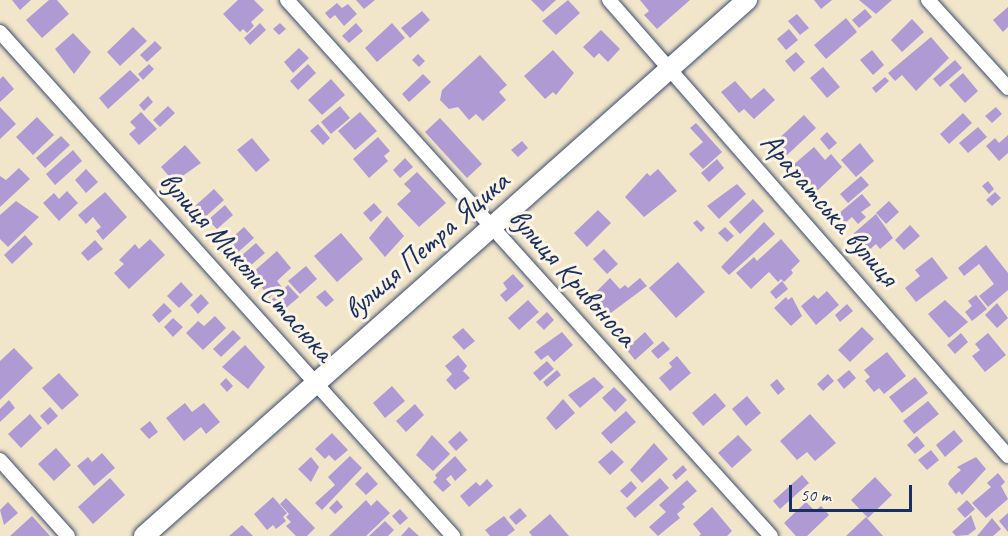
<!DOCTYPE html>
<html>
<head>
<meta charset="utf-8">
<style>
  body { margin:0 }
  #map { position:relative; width:1008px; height:536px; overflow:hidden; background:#f2e6ca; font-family:Caveat,sans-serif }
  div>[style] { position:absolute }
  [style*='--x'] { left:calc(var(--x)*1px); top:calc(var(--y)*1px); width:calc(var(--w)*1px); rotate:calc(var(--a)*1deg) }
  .building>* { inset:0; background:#af9ad3 }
  .roads { filter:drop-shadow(0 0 2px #3b4a6e) drop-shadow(0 0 2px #3b4a6e) }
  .street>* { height:14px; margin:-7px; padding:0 7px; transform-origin:7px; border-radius:7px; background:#fff }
  .secondary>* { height:20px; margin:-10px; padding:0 10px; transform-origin:10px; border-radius:10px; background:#fff }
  span { translate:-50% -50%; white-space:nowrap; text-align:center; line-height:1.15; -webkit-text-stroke:6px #fcf5e5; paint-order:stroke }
  .street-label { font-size:30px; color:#1b2f5e }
  .scale { position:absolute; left:789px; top:485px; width:123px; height:27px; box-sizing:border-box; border:3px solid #1b2f5e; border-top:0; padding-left:8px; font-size:18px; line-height:21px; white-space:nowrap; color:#1b2f5e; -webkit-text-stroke:4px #fcf5e5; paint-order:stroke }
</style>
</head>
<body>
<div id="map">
  <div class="building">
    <div style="clip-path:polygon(12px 0,31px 0,20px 10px)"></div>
    <div style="clip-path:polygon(49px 0,57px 0,69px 14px,42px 38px,26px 20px)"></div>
    <div style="clip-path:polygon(238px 0,254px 0,264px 10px,251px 22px,254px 26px,247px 33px,243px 29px,240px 32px,223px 14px)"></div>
    <div style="clip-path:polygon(356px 0,375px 0,364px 9px)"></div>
    <div style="clip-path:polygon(531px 0,556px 0,543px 12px)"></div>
    <div style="clip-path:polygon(568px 0,580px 13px,556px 35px,542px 21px)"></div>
    <div style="clip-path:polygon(640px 0,690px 0,657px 29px,644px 15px,649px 11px)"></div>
    <div style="clip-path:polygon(814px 0,832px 0,821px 9px)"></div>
    <div style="clip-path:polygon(859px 0,892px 0,876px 14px)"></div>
    <div style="clip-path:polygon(337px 3px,342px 8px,348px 4px,357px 14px,344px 26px,335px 15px,330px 19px,325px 13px)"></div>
    <div style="clip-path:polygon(1008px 7px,1008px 27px,1003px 32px,993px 20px)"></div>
    <div style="clip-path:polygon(865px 9px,872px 17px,859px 28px,852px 20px)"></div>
    <div style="clip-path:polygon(422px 11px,430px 20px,410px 38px,401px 28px)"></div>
    <div style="clip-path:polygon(797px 14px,809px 28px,800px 35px,788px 21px)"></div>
    <div style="clip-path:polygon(846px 18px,857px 32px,826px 59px,814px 45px)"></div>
    <div style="clip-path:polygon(912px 19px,924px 32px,902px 52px,891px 40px)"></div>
    <div style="clip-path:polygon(260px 23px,266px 30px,250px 45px,244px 38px)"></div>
    <div style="clip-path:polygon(280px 23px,286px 29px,279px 35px,273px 29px)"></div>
    <div style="clip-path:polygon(356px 23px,363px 31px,349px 43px,342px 36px)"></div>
    <div style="clip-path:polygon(392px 23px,405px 38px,377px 62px,365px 48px)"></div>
    <div style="clip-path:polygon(133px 27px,147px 41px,120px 66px,107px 52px)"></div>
    <div style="clip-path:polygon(789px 29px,798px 40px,786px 50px,777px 39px)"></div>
    <div style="clip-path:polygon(601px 30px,620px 49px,608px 62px,599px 53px,594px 58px,583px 47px)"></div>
    <div style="clip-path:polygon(73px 33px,91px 52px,74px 74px,55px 49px)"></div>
    <div style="clip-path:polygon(931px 37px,949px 58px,916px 91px,902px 75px,895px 81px,888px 73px)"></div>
    <div style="clip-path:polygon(155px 41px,162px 48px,147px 62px,140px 55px)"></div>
    <div style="clip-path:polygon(299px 48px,309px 58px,293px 73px,284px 62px)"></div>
    <div style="clip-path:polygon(553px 50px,574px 73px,556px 95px,553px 92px,545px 99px,524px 76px)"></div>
    <div style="clip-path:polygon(872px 50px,884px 65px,873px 75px,860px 60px)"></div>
    <div style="clip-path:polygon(796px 52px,805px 62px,794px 72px,785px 61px)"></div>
    <div style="clip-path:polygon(418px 54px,425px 61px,419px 67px,412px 60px)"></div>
    <div style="clip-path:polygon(480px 55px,507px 85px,499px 92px,506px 100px,483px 121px,476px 114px,469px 120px,458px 107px,449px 109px,440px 100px,442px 90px)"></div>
    <div style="clip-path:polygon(955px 60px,962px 68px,940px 87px,933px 79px)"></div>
    <div style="clip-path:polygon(149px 64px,154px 69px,143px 80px,138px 74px)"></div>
    <div style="clip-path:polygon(308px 64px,316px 73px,298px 90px,290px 81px)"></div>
    <div style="clip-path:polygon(823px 67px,840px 87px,827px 98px,810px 78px)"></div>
    <div style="clip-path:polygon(130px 70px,140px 80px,108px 109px,99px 98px)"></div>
    <div style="clip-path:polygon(963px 73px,978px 91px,965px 103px,949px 85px)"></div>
    <div style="clip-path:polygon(423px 74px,431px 82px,409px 102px,402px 94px)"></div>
    <div style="clip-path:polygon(3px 76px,14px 89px,0 102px,0 79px)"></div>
    <div style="clip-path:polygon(885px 77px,889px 81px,876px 93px,872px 88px)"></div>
    <div style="clip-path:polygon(331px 79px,345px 95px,322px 115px,308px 100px)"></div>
    <div style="clip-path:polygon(735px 81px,751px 99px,764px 88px,775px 100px,754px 119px,744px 109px,739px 113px,721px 92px)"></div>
    <div style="clip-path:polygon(148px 96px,153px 102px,144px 111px,139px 105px)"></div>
    <div style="clip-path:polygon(168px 106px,175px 113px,160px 127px,153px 120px)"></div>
    <div style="clip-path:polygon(340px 106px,350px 118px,331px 134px,321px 122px)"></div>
    <div style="clip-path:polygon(0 107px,16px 124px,0 139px)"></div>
    <div style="clip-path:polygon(996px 107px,1002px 114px,992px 123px,985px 116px)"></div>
    <div style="clip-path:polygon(141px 112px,157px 129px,139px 145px,129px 134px,136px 128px,130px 122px)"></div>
    <div style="clip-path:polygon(360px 112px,377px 131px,355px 150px,338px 131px)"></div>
    <div style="clip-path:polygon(963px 113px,972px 123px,949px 144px,940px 134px)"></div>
    <div style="clip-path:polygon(804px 115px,816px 128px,786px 156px,774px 143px)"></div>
    <div style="clip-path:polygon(37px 117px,54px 135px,33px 155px,16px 137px)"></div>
    <div style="clip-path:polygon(440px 118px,482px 164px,467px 178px,425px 132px)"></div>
    <div style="clip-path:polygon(696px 123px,722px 152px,703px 169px,689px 154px,703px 142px,690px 128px)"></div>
    <div style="clip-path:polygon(318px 124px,330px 138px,323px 145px,310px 131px)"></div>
    <div style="clip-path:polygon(978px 127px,987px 137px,968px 153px,959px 143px)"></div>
    <div style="clip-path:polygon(827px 132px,837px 143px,829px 150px,820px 139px)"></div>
    <div style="clip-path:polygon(1008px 135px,1008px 153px,999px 161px,986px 146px,995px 138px,999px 143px)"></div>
    <div style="clip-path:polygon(61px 136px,70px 145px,45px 168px,36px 158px)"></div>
    <div style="clip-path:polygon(378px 137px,390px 151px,384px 156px,388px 161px,369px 178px,353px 159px)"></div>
    <div style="clip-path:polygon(252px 138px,270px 160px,256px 172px,237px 150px)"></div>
    <div style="clip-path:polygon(522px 141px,528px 148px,518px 157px,511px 150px)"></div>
    <div style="clip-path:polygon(860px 143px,874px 161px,856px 177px,841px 160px)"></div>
    <div style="clip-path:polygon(185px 145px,201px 163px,174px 182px,161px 167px)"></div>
    <div style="clip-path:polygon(814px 147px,825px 160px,831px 154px,842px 167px,816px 192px,792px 166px)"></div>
    <div style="clip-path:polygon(73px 150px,82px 161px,55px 185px,46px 174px)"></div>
    <div style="clip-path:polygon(405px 158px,413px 167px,400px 178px,393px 170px)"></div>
    <div style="clip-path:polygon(717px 159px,724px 168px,709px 182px,701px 173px)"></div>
    <div style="clip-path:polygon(19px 168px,30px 179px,0 207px,0 176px,6px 180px)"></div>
    <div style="clip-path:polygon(86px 169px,98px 182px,86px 193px,75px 180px)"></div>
    <div style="clip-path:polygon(658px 169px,677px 191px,644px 217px,625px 197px,647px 173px,650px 176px)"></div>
    <div style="clip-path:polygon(417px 172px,446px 203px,419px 227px,397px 204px,411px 191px,404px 184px)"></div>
    <div style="clip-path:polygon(861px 176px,869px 185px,848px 203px,840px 194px)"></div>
    <div style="clip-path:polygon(988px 181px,994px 189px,989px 194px,982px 186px)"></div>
    <div style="clip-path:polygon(737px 184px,746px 194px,719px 219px,707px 206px)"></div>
    <div style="clip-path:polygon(214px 189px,224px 200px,204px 218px,194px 207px)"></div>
    <div style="clip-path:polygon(67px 191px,78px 203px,59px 221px,43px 203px,54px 193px,59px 199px)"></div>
    <div style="clip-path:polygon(105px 192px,127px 217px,103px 240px,96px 231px,101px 227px,93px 217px,86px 224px,78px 215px)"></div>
    <div style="clip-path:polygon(995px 192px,1001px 198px,992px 206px,986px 200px)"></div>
    <div style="clip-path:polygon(862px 194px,871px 205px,861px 212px,866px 217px,858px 224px,852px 217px,845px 223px,838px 214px)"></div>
    <div style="clip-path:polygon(753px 199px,764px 211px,740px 234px,729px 222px)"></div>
    <div style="clip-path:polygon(16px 201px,39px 217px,8px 247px,0 239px,0 215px)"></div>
    <div style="clip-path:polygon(889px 201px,899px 212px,886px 224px,876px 213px)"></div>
    <div style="clip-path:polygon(374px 203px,382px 212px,371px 222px,363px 213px)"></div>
    <div style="clip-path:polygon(225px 205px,233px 215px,217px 229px,208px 220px)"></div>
    <div style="clip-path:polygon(598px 210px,611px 223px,587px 247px,574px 233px)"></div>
    <div style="clip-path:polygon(876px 214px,893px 238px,880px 249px,876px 244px,868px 251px,853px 234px)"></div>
    <div style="clip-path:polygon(387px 216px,404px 236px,385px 257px,369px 238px)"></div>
    <div style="clip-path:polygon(697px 220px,705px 228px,701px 232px,693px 223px)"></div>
    <div style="clip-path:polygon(764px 222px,775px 234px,729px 275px,721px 267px)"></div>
    <div style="clip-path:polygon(910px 225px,920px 236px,904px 250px,895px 240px)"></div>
    <div style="clip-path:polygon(244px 227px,254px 238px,236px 254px,226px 243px)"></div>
    <div style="clip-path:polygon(725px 227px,734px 236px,727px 242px,718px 233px)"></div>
    <div style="clip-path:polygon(341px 233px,363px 259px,337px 282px,314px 256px)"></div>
    <div style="clip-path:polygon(25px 235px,33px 244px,12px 264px,4px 255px)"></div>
    <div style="clip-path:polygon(150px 239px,165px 255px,129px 289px,114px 273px,124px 264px,119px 260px,135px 244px,139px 249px)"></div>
    <div style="clip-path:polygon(781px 239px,800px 261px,791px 270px,793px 273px,784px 282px,781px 279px,778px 282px,769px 272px,751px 289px,736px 273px,754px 257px,757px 261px)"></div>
    <div style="clip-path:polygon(95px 240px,103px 249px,88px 261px,81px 253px)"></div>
    <div style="clip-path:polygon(256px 243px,265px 253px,250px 266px,241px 256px)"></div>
    <div style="clip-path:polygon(986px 245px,1008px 273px,1008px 290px,988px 307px,979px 296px,994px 284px,979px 264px,964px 276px,958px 268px)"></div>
    <div style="clip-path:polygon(604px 249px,618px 264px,607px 274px,593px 259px)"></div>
    <div style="clip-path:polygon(277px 251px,291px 268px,277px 281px,282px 287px,269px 298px,252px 273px)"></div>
    <div style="clip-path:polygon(932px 257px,948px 278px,916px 302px,905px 288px,920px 276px,915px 270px)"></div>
    <div style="clip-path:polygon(678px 262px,705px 292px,676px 318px,649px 288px)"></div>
    <div style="clip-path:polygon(306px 266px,317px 279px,300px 294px,288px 281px)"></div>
    <div style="clip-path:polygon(513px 274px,524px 286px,506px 302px,500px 295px,507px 289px,503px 283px)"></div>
    <div style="clip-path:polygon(610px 278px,620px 289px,625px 285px,628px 288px,640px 278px,647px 286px,608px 315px,592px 296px)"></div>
    <div style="clip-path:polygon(782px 281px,788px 289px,776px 299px,770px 292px)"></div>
    <div style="clip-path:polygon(181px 282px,193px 295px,179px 308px,167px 296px)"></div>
    <div style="clip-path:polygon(288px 285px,299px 297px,281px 312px,271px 300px)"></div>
    <div style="clip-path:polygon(325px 290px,334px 300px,326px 307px,316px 297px)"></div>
    <div style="clip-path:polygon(827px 291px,839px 305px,816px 325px,801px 306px,814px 295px,818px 299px)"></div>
    <div style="clip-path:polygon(201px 294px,209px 303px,198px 314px,190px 305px)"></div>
    <div style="clip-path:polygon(976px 295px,987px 309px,972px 321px,965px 312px,972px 306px,968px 301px)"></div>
    <div style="clip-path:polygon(786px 297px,788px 300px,792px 297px,802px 316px,791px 326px,774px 308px)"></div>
    <div style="clip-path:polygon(528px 300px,539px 312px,519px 330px,508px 318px)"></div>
    <div style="clip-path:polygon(945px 300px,968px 322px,949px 338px,928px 314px)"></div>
    <div style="clip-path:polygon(164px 303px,172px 311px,159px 323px,152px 315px)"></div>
    <div style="clip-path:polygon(997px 303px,1008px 318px,997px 328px,985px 315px)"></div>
    <div style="clip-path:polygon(847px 304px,853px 311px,840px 322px,835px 315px)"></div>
    <div style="clip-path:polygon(547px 312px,554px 320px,544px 330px,536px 322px)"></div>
    <div style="clip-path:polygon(215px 316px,226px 328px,203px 350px,186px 333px,198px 321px,204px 326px)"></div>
    <div style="clip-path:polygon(173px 318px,183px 327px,173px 337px,164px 327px)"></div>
    <div style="clip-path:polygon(862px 327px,874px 339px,850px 362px,838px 350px)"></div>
    <div style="clip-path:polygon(463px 328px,475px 341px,464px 350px,452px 337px)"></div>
    <div style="clip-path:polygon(233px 330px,241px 338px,221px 357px,213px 349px)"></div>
    <div style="clip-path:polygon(562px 332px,573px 345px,554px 362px,548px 355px,541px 360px,534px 352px)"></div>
    <div style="clip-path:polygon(645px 332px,654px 343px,635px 360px,626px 349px)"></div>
    <div style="clip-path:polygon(961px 333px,968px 342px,955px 354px,947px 345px)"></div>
    <div style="clip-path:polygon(988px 333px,1006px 355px,985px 372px,972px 356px,980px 350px,975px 344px)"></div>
    <div style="clip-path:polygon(663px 341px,670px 349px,658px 359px,651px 351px)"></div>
    <div style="clip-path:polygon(245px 345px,265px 367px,248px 389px,222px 367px)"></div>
    <div style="clip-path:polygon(14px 348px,33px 368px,0 400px,0 361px)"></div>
    <div style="clip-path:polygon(887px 352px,906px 376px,884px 394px,879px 388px,874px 392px,865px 381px,870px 377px,864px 370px)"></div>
    <div style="clip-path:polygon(458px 355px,467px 366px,463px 371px,470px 378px,455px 390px,446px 380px,452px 374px,445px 366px)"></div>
    <div style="clip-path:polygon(677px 356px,691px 373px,670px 391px,659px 378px,672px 367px,669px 363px)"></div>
    <div style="clip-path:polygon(547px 361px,554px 369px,540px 381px,533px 373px)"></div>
    <div style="clip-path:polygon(557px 370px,561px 375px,547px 387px,543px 382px)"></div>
    <div style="clip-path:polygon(849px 370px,856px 378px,844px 389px,837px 380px)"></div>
    <div style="clip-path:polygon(59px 373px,79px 395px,62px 410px,42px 388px)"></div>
    <div style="clip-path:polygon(828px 374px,834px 381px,823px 391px,817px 384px)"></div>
    <div style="clip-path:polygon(594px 377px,604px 387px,580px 408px,568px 395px)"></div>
    <div style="clip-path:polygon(915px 377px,928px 393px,902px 413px,889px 397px)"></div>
    <div style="clip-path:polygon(226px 378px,233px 386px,227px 392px,220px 384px)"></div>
    <div style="clip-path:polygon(777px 379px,785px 389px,778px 395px,770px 385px)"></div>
    <div style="clip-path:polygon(392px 386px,405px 401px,385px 418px,373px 403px)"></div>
    <div style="clip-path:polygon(614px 387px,627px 400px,615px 412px,602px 398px)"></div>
    <div style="clip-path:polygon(715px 393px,726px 406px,703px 426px,692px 413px)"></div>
    <div style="clip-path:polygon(747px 396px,761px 413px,746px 426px,732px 409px)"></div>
    <div style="clip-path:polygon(563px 399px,575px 413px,556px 430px,546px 418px)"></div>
    <div style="clip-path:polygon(9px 400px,15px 408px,0 422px,0 409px)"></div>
    <div style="clip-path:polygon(928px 401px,939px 414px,914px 434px,903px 421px)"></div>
    <div style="clip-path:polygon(185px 403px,192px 412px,204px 403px,220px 422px,206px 434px,201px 427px,184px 441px,166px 418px)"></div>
    <div style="clip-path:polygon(415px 404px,424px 415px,406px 432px,396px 421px)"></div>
    <div style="clip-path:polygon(50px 407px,58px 416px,48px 425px,40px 416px)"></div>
    <div style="clip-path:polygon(626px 411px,636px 422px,611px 444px,601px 433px)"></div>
    <div style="clip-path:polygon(30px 414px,42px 428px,21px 448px,8px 434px)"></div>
    <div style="clip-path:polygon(810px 414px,836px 443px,815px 461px,807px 452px,797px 460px,780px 441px)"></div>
    <div style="clip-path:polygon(150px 421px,158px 432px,149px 439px,140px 429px)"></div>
    <div style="clip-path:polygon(954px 430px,963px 441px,945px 457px,936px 445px)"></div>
    <div style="clip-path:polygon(460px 431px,468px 440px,456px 451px,448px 442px)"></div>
    <div style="clip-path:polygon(332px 433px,348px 450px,335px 461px,329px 455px,325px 459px,315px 449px)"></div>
    <div style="clip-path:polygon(432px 435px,450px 454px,433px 471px,416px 455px)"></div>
    <div style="clip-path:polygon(738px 435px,752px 450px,732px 468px,718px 453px)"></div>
    <div style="clip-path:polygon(917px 436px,925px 446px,915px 454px,907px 445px)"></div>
    <div style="clip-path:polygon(654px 443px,668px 459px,642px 483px,630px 470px)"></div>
    <div style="clip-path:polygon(56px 448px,71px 465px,54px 481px,38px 464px)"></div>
    <div style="clip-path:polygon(612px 450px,624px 462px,610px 475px,598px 462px)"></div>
    <div style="clip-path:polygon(931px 450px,939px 460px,927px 470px,918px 460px)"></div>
    <div style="clip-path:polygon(102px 453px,115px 468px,94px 486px,77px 466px,88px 457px,92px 462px)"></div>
    <div style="clip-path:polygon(350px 456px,362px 468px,322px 510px,315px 503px,335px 485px,328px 477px)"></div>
    <div style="clip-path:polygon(455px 456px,467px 470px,455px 481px,451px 475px,446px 479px,451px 485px,443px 492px,433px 482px,437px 478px,435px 475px)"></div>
    <div style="clip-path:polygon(311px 457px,319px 467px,311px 482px,298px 469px)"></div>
    <div style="clip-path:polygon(976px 457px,986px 469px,962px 495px,959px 491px,956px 494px,948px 484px,950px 480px,961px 470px,957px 467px)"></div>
    <div style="clip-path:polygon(683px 465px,687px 470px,676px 480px,672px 475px)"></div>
    <div style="clip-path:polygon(367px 472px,378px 484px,366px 495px,355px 484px)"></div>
    <div style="clip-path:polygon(998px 473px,1005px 482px,1001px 486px,1008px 499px,986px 518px,972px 503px,991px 487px,987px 483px)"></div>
    <div style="clip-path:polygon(802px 475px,809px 483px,780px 509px,773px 501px)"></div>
    <div style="clip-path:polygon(875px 477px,892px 495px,868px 518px,851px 500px)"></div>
    <div style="clip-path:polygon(110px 478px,125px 495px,93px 524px,78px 507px)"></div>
    <div style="clip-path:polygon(660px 478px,669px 488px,635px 518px,626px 508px)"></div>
    <div style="clip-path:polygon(487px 479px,493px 486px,469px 507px,460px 496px,476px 482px,480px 486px)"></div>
    <div style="clip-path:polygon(687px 480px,697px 491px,682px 504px,685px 507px,677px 514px,680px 518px,658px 536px,649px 527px,666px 512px,659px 505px)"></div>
    <div style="clip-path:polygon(631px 481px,637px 488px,627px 498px,620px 491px)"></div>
    <div style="clip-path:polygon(273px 497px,287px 513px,283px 517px,286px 521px,276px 529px,273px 525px,267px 530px,254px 514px)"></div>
    <div style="clip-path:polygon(286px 498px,315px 528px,307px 536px,296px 536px,286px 526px,291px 522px,286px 517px,289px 514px,280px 504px)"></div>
    <div style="clip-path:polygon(337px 500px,343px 507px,335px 514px,329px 508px)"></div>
    <div style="clip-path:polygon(366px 500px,371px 506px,377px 500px,390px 513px,366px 536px,329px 536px)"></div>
    <div style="clip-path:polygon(967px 500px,975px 509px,965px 518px,957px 509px)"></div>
    <div style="clip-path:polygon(8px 502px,18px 513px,4px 525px,0 510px)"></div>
    <div style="clip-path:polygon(806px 502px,815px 511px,821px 506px,829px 515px,807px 536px,796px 536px,784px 523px)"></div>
    <div style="clip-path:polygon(712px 507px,732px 531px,727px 536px,699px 536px,701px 534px,693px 524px)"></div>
    <div style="clip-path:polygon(520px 508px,527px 516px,516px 525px,509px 517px)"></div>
    <div style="clip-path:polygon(400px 509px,408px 518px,400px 525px,392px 516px)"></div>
    <div style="clip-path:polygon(1008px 513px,1008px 532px,999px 521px)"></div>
    <div style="clip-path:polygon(550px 514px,569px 536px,532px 536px,529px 532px)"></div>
    <div style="clip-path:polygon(971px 515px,976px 529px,968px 535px,956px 536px,952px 532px)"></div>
    <div style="clip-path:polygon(32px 516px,50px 536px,10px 536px)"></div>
    <div style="clip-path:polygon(504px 516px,515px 530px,507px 536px,490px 536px,485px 530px)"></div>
    <div style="clip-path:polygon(866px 517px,883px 536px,846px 536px)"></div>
    <div style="clip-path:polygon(992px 518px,1001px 529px,993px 536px,977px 536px)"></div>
    <div style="clip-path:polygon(385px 521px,394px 530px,388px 536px,369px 536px)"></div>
    <div style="clip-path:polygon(242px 525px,253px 536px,229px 536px)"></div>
    <div style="clip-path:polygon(409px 527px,419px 536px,401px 536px)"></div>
  </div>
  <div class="roads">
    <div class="street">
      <div style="--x:287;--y:0;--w:722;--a:47.92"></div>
      <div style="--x:609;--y:0;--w:606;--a:48.81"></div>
      <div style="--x:928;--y:0;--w:119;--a:47.7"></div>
      <div style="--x:0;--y:32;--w:678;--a:48.05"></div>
      <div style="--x:0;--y:460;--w:102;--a:48.2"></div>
    </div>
    <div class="secondary">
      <div style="--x:144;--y:536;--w:807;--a:-41.63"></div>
    </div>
  </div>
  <div class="street-label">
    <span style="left:830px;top:209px;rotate:49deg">Араратська вулиця</span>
    <span style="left:426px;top:245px;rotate:-41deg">вулиця Петра Яцика</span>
    <span style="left:247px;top:266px;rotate:48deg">вулиця Миколи Стасюка</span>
    <span style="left:573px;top:277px;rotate:48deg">вулиця Кривоноса</span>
  </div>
  <div class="scale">50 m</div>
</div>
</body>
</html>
